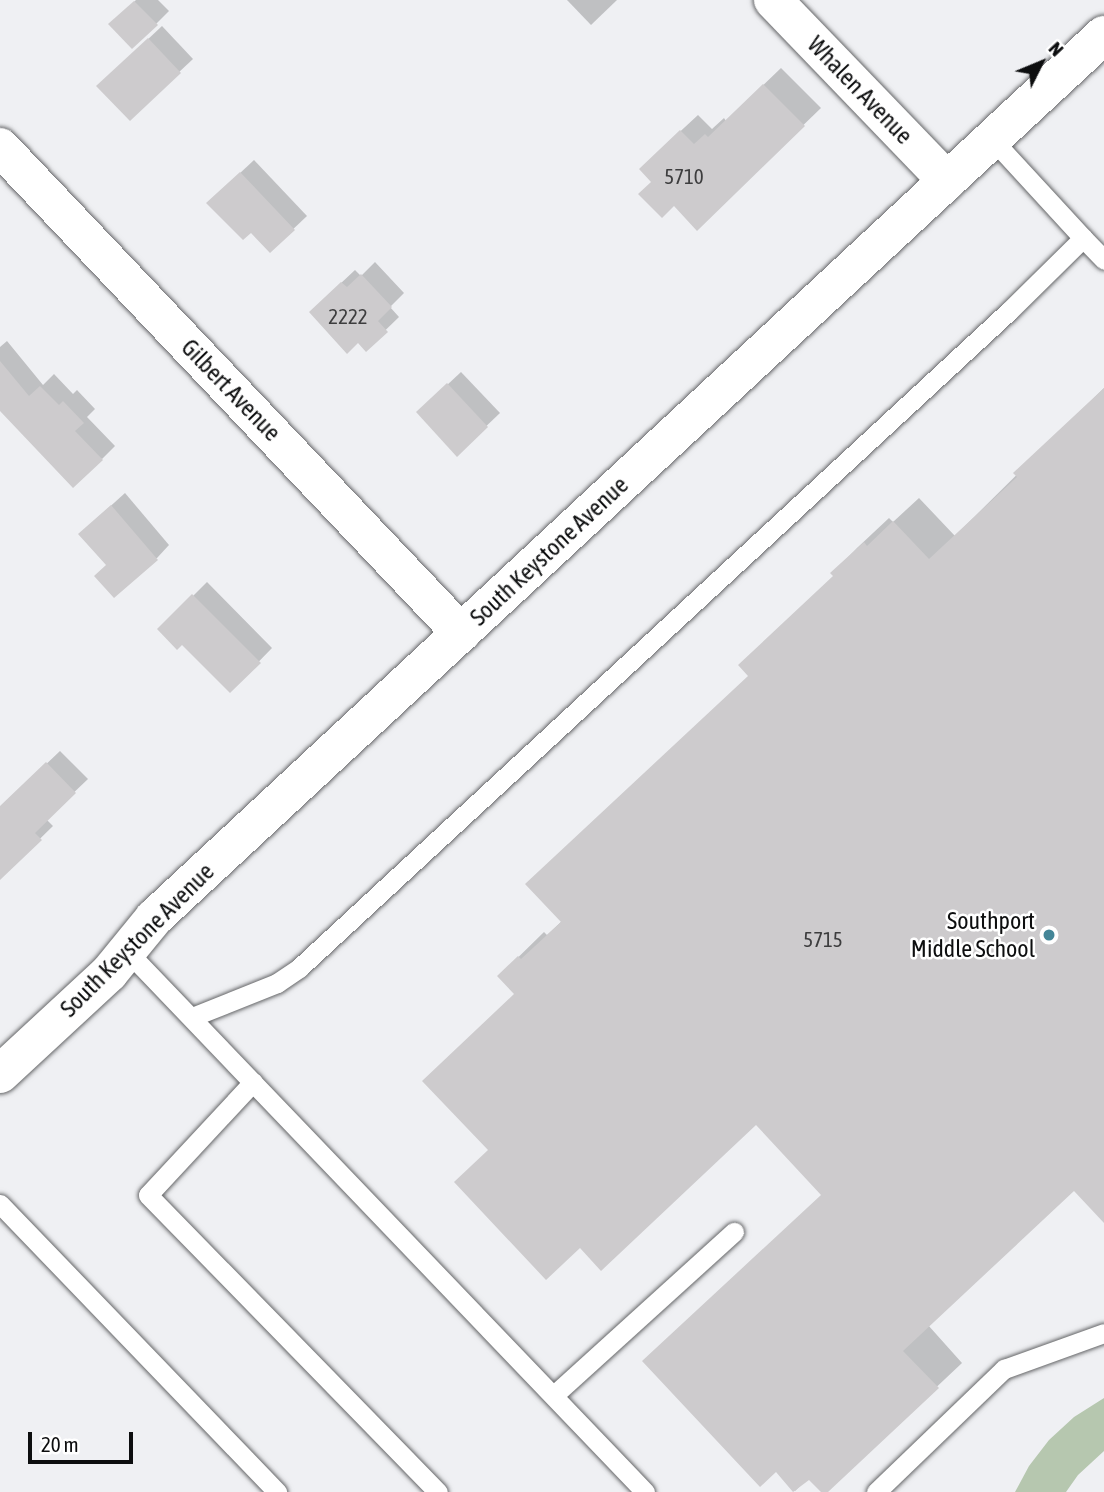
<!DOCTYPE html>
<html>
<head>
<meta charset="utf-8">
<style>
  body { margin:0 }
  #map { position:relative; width:1104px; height:1492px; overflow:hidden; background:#eff0f3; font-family:"Asap Condensed",sans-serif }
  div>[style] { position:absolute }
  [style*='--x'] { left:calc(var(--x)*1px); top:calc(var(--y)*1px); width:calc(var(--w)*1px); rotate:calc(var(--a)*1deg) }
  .green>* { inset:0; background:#b6c7af }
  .shadow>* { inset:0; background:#0003 }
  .building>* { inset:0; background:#cdcbcd }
  .roads { filter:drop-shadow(0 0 2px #656668) drop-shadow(0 0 2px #656668) }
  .lane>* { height:19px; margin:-9.5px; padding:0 9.5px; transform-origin:9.5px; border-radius:9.5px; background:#fff }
  .street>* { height:38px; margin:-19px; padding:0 19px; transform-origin:19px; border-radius:19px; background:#fff }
  .secondary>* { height:38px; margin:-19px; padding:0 19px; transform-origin:19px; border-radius:19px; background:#fff }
  .dots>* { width:19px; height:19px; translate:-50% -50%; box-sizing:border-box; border:4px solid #fff; border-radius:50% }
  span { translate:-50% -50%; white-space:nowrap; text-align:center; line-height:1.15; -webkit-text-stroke:5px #fff; paint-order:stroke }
  .number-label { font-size:21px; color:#3d3d3e }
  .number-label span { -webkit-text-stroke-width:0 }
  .street-label { font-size:24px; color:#0d0e0f }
  .poi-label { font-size:24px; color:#0d0e0f }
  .right { translate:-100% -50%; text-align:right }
  .north { position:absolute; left:1006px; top:28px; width:70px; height:70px; -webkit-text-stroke:5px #fff; paint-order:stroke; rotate:47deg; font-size:19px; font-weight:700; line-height:28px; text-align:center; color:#0d0e0f }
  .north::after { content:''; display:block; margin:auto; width:24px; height:32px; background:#0d0e0f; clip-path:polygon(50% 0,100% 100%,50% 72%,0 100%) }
  .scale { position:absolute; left:28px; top:1432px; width:105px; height:32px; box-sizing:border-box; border:4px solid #0d0e0f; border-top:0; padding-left:9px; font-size:21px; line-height:24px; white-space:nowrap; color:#0d0e0f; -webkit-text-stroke:5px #fff; paint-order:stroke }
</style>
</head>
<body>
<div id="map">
  <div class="green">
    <div style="clip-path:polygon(1104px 1398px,1104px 1451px,1078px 1475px,1066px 1492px,1015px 1492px,1029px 1466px,1049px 1440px,1074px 1417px)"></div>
  </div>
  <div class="shadow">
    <div style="clip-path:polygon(136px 0,158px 0,169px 11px,156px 24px,111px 24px)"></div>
    <div style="clip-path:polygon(567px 0,617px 0,591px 25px)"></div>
    <div style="clip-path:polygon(162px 26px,193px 59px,130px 118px,112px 73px)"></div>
    <div style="clip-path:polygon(781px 68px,821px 108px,697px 228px,653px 182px,658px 152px,698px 115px,712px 129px,724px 118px,726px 121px)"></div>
    <div style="clip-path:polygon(254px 160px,307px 216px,270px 251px,222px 190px)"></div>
    <div style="clip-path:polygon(375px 262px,404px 293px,390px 307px,399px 317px,366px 349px,324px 299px,355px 270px,361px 276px)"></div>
    <div style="clip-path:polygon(7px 341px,43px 385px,54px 374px,73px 394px,77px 390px,95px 409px,87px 417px,115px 446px,102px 459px,0 408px,0 347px)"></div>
    <div style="clip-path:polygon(461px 372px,500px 413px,457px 454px,431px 400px)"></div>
    <div style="clip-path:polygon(1104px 388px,1104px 1220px,1075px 1188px,928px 1325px,962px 1363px,825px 1492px,809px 1477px,795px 1491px,776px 1470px,823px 1194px,756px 1122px,490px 1149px,516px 993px,499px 976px,544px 932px,547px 935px,562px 921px,750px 675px,835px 575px,833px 573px,857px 548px,889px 518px,893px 522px,919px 498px,955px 536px)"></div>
    <div style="clip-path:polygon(125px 493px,169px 545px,157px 558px,108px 565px,94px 521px)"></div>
    <div style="clip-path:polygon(207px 582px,272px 648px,230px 691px,182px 643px,160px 629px)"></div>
    <div style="clip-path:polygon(60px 751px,88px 779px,46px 819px,53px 826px,8px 870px,0 861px,0 808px)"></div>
  </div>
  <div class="building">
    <div style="clip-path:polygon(134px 1px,158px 25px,132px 49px,108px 24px)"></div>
    <div style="clip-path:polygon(148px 38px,181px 73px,130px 121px,96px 86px)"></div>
    <div style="clip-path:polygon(763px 84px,805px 126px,697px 231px,674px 206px,662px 218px,638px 194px,651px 182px,639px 169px,680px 130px,694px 144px,705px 134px,708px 137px)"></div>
    <div style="clip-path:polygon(240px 172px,295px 230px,270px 253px,251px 233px,243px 240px,206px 203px)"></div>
    <div style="clip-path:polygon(361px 274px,392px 307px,378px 321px,388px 332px,366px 352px,358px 343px,347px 354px,309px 312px,341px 282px,347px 287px)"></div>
    <div style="clip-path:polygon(0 361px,29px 396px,40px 386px,59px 405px,63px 401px,84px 423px,75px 431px,103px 460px,73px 488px,0 411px)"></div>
    <div style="clip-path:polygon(447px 383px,488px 427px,457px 457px,416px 412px)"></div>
    <div style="clip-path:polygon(1104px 388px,1104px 1223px,1074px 1191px,903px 1351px,939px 1388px,828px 1492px,821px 1492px,809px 1480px,793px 1492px,776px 1472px,760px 1487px,642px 1361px,821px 1195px,756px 1125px,601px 1271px,580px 1248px,546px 1280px,454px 1182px,488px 1150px,422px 1081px,514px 994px,497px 976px,518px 956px,521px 959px,561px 922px,525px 884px,748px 676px,738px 665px,833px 576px,830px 573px,864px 542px,867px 546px,893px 521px,929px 559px,1017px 477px,1013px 473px)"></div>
    <div style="clip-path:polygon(111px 505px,158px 560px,114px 598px,94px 576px,106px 565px,78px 534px)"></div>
    <div style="clip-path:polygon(192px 594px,261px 663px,230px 693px,182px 645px,177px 650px,157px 629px)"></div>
    <div style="clip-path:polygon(46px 762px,76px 793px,35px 833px,42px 840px,0 880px,0 806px)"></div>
  </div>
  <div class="roads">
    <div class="lane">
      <div style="--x:1083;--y:238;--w:30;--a:46"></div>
      <div style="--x:127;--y:951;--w:749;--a:46.24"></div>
      <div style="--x:192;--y:1017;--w:92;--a:-21.8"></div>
      <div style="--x:277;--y:983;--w:27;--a:-34"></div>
      <div style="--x:299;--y:968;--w:967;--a:-42.78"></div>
      <div style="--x:1009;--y:311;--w:104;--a:-44.6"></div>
      <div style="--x:1083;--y:238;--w:134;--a:-132.6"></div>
      <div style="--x:253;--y:1082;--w:154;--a:132.9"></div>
      <div style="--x:148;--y:1195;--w:415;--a:45.7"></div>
      <div style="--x:0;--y:1204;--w:400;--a:46.1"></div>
      <div style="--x:554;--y:1395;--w:243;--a:-42.2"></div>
      <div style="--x:876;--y:1492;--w:178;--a:-43.9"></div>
      <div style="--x:1004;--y:1369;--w:106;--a:-19.8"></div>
    </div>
    <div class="street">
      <div style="--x:773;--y:0;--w:251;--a:46.1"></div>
      <div style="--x:0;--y:147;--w:670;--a:46.51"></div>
    </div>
    <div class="secondary">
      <div style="--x:0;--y:1074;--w:149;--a:-42.8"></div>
      <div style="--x:109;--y:973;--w:71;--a:-50.7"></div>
      <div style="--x:154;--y:918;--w:1297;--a:-42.91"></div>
    </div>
  </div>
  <div class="dots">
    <div style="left:1049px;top:935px;background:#448698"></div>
  </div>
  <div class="number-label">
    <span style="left:684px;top:176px">5710</span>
    <span style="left:348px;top:316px">2222</span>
    <span style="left:823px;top:939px">5715</span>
  </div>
  <div class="street-label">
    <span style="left:860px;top:90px;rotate:46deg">Whalen Avenue</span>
    <span style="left:231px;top:390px;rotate:46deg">Gilbert Avenue</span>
    <span style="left:549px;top:551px;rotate:-43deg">South Keystone Avenue</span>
    <span style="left:137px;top:940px;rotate:-45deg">South Keystone Avenue</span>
  </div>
  <div class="poi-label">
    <span class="right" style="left:1035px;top:935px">Southport<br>Middle School</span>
  </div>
  <div class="north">N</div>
  <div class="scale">20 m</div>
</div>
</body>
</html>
